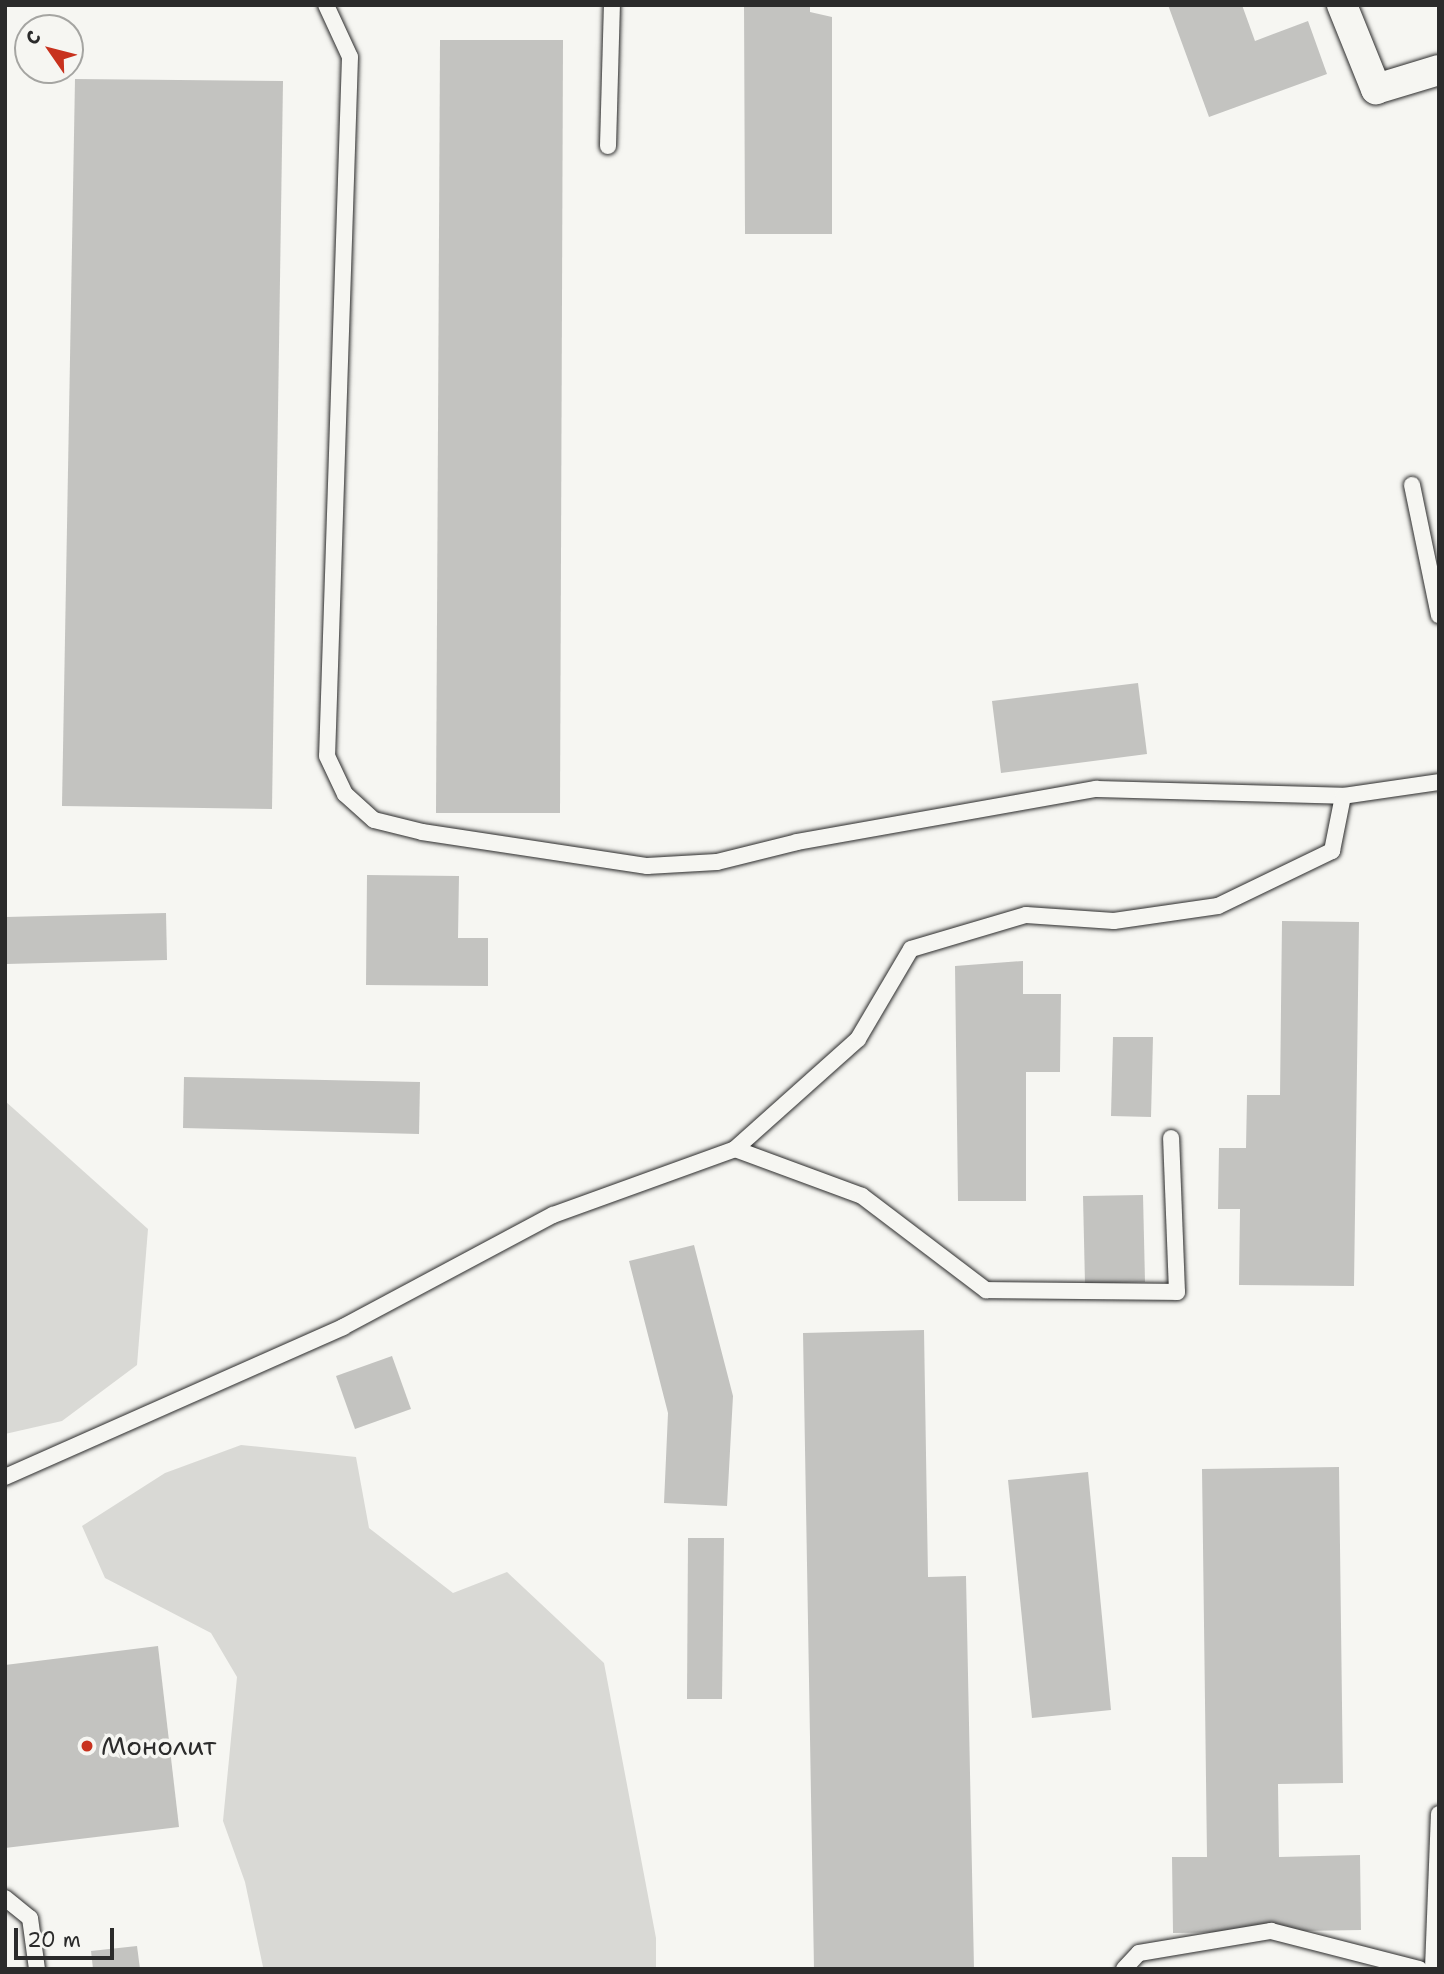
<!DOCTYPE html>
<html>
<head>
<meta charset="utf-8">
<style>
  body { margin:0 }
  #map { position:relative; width:1444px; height:1974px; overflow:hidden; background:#f6f6f2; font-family:"Shantell Sans",sans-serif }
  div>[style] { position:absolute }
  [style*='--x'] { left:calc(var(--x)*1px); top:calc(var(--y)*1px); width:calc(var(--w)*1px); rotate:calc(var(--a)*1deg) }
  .green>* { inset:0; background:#d9d9d5 }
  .building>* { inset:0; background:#c3c3c0 }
  .roads { filter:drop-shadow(0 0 2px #2b2b2b) drop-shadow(0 0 2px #2b2b2b) }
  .service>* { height:16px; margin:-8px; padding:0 8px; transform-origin:8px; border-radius:8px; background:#f6f6f2 }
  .minor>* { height:30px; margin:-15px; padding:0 15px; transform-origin:15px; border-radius:15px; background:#f6f6f2 }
  .dots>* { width:19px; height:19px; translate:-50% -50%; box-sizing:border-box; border:4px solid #f6f6f2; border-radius:50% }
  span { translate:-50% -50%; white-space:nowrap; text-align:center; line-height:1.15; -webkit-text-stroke:7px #f6f6f2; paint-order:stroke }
  .poi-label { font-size:26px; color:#2b2b2b }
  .left { translate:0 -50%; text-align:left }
  .frame { position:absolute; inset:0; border:7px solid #2b2b2b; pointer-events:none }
  .north { position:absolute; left:14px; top:14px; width:70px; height:70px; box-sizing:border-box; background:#f6f6f2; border:2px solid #a5a5a2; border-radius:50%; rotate:305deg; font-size:19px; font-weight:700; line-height:28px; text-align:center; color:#2b2b2b }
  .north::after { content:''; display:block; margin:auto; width:24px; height:32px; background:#c8321e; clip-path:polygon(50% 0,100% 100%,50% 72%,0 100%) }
  .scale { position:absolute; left:14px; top:1928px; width:100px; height:32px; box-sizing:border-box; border:4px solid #2b2b2b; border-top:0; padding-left:9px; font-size:21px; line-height:24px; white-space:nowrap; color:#2b2b2b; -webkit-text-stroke:5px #f6f6f2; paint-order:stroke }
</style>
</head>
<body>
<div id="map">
  <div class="green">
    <div style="clip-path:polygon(5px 1101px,148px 1229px,137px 1365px,62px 1421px,5px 1434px)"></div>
    <div style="clip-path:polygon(241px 1445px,356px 1457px,369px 1528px,453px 1593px,507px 1572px,604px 1663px,656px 1938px,656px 1969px,263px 1967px,245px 1882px,223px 1821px,237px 1677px,211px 1633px,105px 1578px,82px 1526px,165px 1473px)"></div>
  </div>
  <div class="building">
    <div style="clip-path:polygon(744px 5px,810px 5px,810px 12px,832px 17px,832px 234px,745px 234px)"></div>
    <div style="clip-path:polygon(1168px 5px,1242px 5px,1255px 41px,1308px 21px,1327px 74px,1209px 117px)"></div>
    <div style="clip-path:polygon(440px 40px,563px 40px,560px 813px,436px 813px)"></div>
    <div style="clip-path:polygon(75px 79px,283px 81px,272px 809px,62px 806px)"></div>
    <div style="clip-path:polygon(1138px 683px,1147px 754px,1001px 773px,992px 701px)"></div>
    <div style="clip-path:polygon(367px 875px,459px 876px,458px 938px,488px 938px,488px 986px,366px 985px)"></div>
    <div style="clip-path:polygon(166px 913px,167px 960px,6px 964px,6px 917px)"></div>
    <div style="clip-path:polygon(1282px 921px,1359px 922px,1354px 1286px,1239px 1285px,1240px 1209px,1218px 1209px,1219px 1148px,1246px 1148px,1247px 1095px,1280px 1095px)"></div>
    <div style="clip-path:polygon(1023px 961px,1023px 994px,1061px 994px,1060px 1072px,1026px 1072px,1026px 1201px,958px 1201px,955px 966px)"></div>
    <div style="clip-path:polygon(1113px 1037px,1153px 1037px,1151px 1117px,1111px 1116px)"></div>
    <div style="clip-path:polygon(184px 1077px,420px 1082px,419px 1134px,183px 1128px)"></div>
    <div style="clip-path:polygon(1143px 1195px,1145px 1282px,1085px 1284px,1083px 1196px)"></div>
    <div style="clip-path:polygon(694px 1245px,733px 1396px,727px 1506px,664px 1503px,668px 1413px,629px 1261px)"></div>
    <div style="clip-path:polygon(924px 1330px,928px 1577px,966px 1576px,974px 1969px,814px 1969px,803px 1333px)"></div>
    <div style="clip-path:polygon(392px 1356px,411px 1409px,355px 1429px,336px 1376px)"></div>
    <div style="clip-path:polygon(1339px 1467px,1343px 1783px,1278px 1784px,1279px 1857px,1360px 1855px,1361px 1930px,1173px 1933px,1172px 1857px,1207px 1857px,1202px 1469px)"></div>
    <div style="clip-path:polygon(1088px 1472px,1111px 1710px,1032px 1718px,1008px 1480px)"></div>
    <div style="clip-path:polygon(688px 1538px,724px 1538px,722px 1699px,687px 1699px)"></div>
    <div style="clip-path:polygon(158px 1646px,179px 1827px,5px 1848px,5px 1665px)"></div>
    <div style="clip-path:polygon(137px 1946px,140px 1969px,93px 1969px,91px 1951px)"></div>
  </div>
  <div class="roads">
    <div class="service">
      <div style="--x:326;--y:5;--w:57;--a:65.2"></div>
      <div style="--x:350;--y:57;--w:699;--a:91.88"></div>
      <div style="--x:327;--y:756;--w:42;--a:64.7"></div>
      <div style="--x:345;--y:794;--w:39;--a:42"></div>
      <div style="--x:374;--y:820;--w:49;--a:14"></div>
      <div style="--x:422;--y:832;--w:228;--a:8.6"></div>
      <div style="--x:647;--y:866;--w:70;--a:-3.3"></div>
      <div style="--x:717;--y:862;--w:82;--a:-14"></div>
      <div style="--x:797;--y:842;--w:304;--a:-10.1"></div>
      <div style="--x:1096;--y:789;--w:247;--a:1.6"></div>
      <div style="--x:608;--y:146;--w:141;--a:-88.4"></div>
      <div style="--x:1412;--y:485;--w:133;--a:78.3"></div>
      <div style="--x:735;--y:1149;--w:165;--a:-41.8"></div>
      <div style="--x:858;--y:1039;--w:104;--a:-59.5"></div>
      <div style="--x:911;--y:949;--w:120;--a:-16.5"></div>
      <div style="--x:1026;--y:915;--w:88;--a:3.9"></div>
      <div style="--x:1114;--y:921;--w:105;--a:-8.2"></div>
      <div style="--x:1218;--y:906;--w:127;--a:-25.8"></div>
      <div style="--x:1332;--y:851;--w:56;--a:-78.7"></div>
      <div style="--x:1343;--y:796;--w:97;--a:-8.3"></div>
      <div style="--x:5;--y:1477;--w:370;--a:-23.9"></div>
      <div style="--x:343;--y:1327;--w:238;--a:-28.1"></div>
      <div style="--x:553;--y:1215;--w:194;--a:-19.9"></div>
      <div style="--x:735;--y:1149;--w:135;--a:20.3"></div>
      <div style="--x:862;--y:1196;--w:156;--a:37.2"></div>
      <div style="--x:986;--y:1290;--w:191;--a:0.6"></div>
      <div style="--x:1177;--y:1292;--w:154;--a:-92.2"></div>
      <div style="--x:5;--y:1898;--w:32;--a:39"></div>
      <div style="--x:30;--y:1918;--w:51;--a:82.2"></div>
      <div style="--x:1124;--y:1969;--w:22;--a:-47"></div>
      <div style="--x:1139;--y:1953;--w:134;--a:-9.5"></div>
      <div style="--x:1271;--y:1931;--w:153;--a:14.4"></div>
      <div style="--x:1433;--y:1969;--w:155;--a:-87.8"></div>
    </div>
    <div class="minor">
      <div style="--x:1342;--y:5;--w:91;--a:68"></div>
      <div style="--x:1376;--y:89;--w:66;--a:-16.8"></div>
    </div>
  </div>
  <div class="dots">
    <div style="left:87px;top:1746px;background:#c8321e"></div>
  </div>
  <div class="poi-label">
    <span class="left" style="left:101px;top:1746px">Монолит</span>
  </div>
  <div class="frame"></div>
  <div class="north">С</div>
  <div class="scale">20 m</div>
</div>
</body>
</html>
